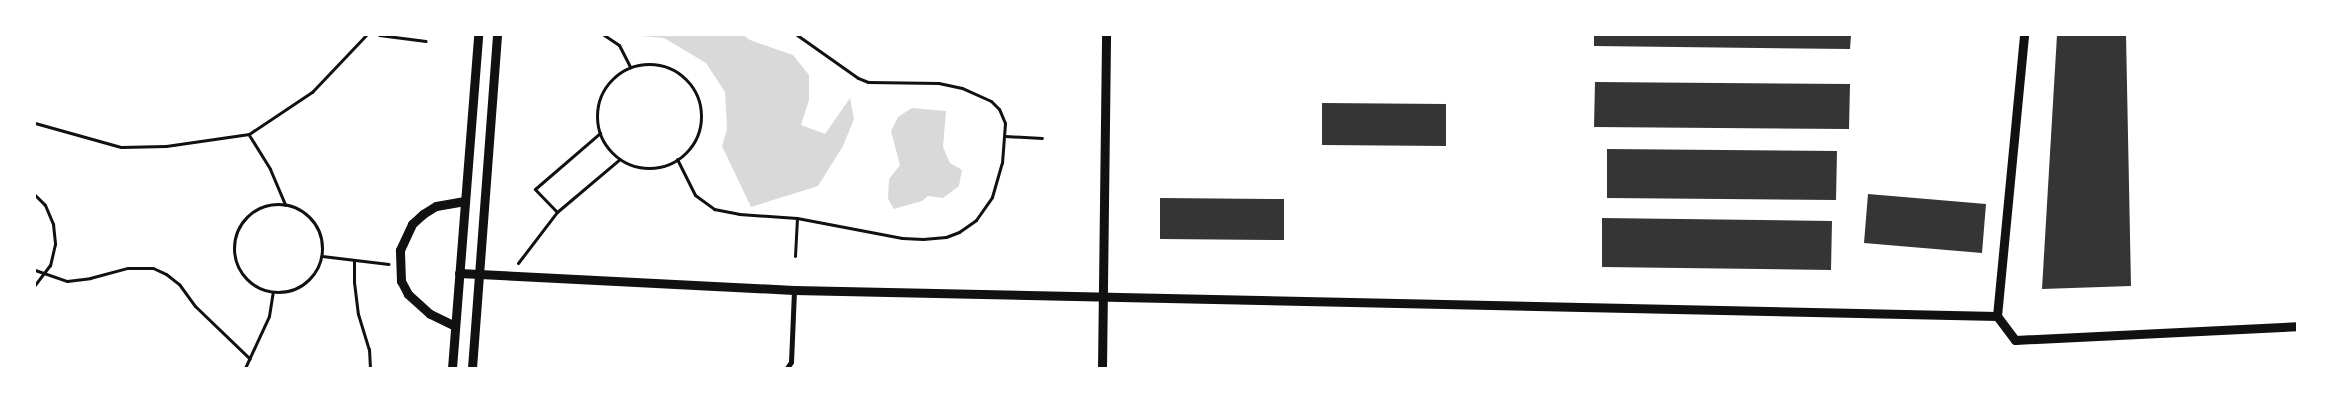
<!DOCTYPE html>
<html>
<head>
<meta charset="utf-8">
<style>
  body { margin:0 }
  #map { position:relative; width:2332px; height:403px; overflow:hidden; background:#fff; font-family:"Source Sans 3",sans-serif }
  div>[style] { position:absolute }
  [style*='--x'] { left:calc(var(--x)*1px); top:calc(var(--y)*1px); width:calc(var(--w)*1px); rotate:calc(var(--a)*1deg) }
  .water>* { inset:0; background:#d9d9d9 }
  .building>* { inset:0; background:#353535 }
  .path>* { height:3px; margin:-1.5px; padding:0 1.5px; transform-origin:1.5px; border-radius:1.5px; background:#111 }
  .path>.ring { margin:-1.5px; padding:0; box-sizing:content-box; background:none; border:3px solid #111; border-radius:50% }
  .minor>* { height:5px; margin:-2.5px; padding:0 2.5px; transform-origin:2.5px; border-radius:2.5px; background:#111 }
  .tertiary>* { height:9px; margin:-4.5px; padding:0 4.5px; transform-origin:4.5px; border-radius:4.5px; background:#111 }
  span { translate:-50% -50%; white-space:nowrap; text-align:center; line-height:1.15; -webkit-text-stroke:4.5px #fff; paint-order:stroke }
  .frame { position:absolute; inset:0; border:36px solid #fff; pointer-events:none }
</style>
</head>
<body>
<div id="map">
  <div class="water">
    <div style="clip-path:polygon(628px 35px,743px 35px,750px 40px,793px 55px,809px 75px,809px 100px,801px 125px,825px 134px,850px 98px,854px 119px,843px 146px,818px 186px,751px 207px,722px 146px,727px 129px,725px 92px,706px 63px,664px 38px)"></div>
    <div style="clip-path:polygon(912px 108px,946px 111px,943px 147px,950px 163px,962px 170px,959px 186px,943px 198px,928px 196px,922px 201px,894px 209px,888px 199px,889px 179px,900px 165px,891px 131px,898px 117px)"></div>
  </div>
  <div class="building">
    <div style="clip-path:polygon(1594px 35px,1851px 35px,1850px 49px,1594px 46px)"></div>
    <div style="clip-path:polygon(2057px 35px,2126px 35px,2131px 286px,2042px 289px)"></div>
    <div style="clip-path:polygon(1595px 82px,1850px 84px,1849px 129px,1594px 127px)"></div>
    <div style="clip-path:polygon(1322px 103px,1446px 104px,1446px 146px,1322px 145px)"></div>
    <div style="clip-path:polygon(1607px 149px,1837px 151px,1836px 200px,1607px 198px)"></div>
    <div style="clip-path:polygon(1868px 194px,1986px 204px,1982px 253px,1864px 243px)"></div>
    <div style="clip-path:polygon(1160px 198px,1284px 199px,1284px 240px,1160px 239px)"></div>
    <div style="clip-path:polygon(1602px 218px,1832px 221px,1831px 270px,1602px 267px)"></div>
  </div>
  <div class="path">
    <div style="--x:379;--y:35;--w:47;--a:7.3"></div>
    <div style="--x:604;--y:35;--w:18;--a:34"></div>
    <div style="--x:619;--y:45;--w:25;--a:63"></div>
    <div class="ring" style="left:597px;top:64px;width:101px;height:101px"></div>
    <div style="--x:35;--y:123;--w:89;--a:15.6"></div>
    <div style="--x:121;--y:147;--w:45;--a:-1.3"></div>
    <div style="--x:166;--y:146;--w:84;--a:-8.2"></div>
    <div style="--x:249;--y:134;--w:76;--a:-33.7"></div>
    <div style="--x:312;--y:92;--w:79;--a:-46.5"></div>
    <div style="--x:249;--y:135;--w:40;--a:58"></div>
    <div style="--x:270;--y:169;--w:39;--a:67"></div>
    <div style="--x:1005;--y:136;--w:37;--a:3"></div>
    <div style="--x:677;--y:159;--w:40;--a:63.4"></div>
    <div style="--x:695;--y:195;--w:24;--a:36"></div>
    <div style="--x:714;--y:209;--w:25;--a:11"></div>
    <div style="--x:739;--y:214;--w:58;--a:3.9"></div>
    <div style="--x:797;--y:218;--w:107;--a:10.8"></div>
    <div style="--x:902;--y:238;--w:21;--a:3"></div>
    <div style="--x:923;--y:239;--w:23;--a:-5"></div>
    <div style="--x:946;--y:237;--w:14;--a:-21"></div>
    <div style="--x:959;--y:232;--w:21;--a:-35"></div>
    <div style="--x:976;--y:220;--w:28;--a:-55"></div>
    <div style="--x:992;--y:197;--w:35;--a:-74"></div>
    <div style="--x:1002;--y:163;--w:40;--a:-85.7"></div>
    <div style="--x:1005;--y:123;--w:15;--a:-113"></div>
    <div style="--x:999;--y:109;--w:11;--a:-135"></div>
    <div style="--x:991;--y:101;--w:32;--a:-156"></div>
    <div style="--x:962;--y:88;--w:24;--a:-168"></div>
    <div style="--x:939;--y:83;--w:71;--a:-179.2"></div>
    <div style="--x:868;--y:82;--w:11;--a:-158"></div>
    <div style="--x:858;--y:78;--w:75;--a:-144.8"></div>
    <div style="--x:35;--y:195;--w:14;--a:45"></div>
    <div style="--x:45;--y:205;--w:21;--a:67"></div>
    <div style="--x:53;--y:224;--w:20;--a:84"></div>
    <div style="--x:55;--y:244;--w:22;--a:103"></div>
    <div style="--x:50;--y:265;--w:25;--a:127"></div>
    <div class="ring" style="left:234px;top:204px;width:85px;height:85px"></div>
    <div style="--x:557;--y:212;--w:32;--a:-134"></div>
    <div style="--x:535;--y:189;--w:86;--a:-40.7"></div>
    <div style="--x:322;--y:256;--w:67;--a:6.8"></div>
    <div style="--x:795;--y:256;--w:38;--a:-87"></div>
    <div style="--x:354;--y:260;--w:22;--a:90"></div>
    <div style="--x:354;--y:282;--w:32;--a:83"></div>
    <div style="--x:358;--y:314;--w:37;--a:73"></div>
    <div style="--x:369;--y:349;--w:19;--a:87"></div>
    <div style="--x:518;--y:263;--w:64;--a:-52.6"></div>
    <div style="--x:557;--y:212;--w:82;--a:-40.1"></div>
    <div style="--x:35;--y:270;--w:34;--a:19"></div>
    <div style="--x:67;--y:281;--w:23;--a:-7"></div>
    <div style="--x:90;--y:278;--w:39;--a:-15"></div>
    <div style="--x:128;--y:268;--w:25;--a:0"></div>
    <div style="--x:153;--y:268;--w:14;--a:25"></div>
    <div style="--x:166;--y:274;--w:16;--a:38"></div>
    <div style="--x:179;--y:284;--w:27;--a:54"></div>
    <div style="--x:195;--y:306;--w:76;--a:43.9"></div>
    <div style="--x:245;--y:368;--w:57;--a:-65.2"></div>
    <div style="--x:269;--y:316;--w:24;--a:-81"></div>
  </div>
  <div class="minor">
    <div style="--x:787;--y:368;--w:7;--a:-56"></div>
    <div style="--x:791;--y:362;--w:72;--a:-87.6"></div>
  </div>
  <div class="tertiary">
    <div style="--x:459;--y:273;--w:335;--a:2.9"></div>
    <div style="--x:794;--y:290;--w:1203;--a:1.24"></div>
    <div style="--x:1997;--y:316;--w:30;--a:53"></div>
    <div style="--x:2015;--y:340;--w:282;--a:-2.8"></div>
    <div style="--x:1997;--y:316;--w:282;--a:-84.5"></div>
    <div style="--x:455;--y:326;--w:28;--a:-154"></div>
    <div style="--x:430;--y:314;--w:30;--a:-138"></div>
    <div style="--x:408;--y:294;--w:15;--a:-118"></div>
    <div style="--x:401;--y:281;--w:31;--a:-92"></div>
    <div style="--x:400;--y:250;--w:29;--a:-65"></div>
    <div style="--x:412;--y:224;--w:15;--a:-42"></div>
    <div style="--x:423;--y:214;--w:15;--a:-32"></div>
    <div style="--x:436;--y:206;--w:29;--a:-10"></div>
    <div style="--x:452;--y:368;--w:334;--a:-85.5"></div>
    <div style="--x:472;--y:368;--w:334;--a:-85.7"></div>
    <div style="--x:1102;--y:368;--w:333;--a:-89.3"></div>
  </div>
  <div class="frame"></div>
</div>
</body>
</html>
